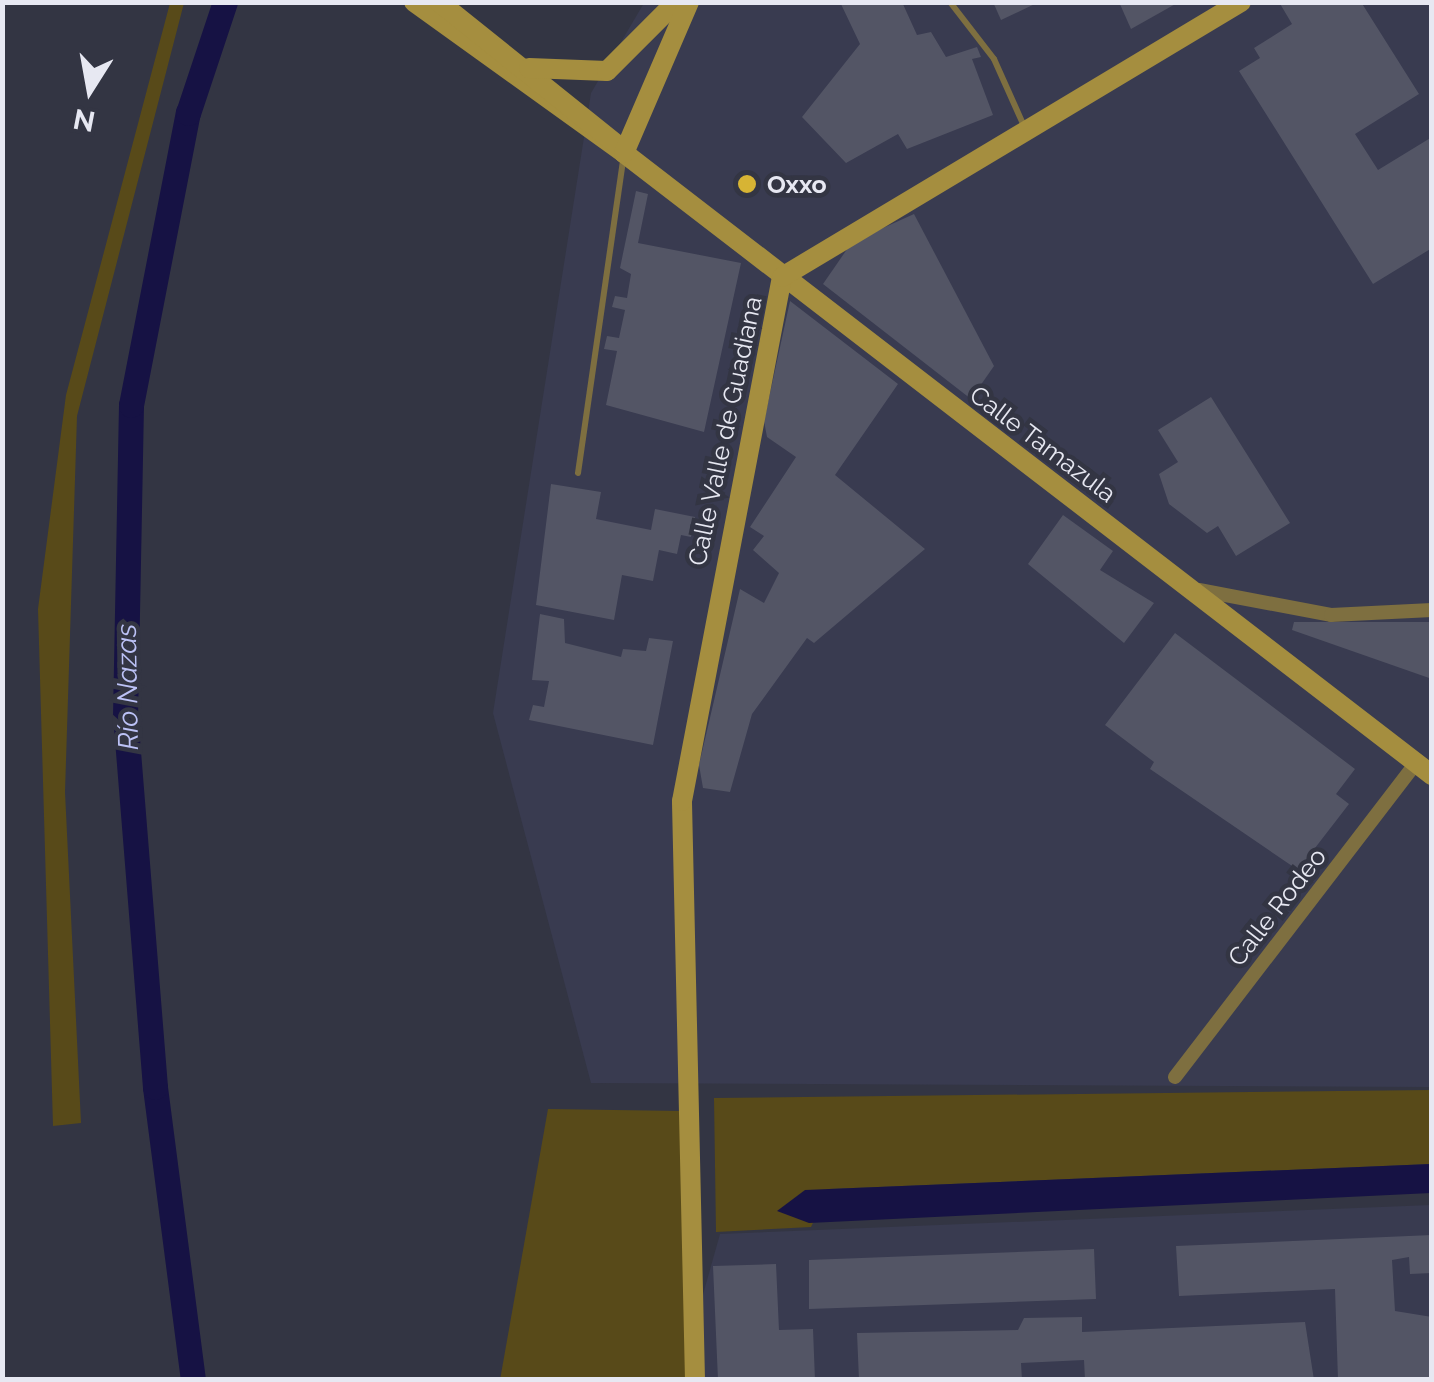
<!DOCTYPE html>
<html>
<head>
<meta charset="utf-8">
<style>
  body { margin:0 }
  #map { position:relative; width:1434px; height:1382px; overflow:hidden; background:#333543; font-family:Raleway,sans-serif }
  div>[style] { position:absolute }
  [style*='--x'] { left:calc(var(--x)*1px); top:calc(var(--y)*1px); width:calc(var(--w)*1px); rotate:calc(var(--a)*1deg) }
  .built>* { inset:0; background:#393b50 }
  .green>* { inset:0; background:#584a19 }
  .water>* { inset:0; background:#161244 }
  .river>* { height:25px; margin:-12.5px; padding:0 12.5px; transform-origin:12.5px; border-radius:12.5px; background:#161244 }
  .building>* { inset:0; background:#535565 }
  .lane>* { height:6px; margin:-3px; padding:0 3px; transform-origin:3px; border-radius:3px; background:#7e6f40 }
  .street>* { height:14px; margin:-7px; padding:0 7px; transform-origin:7px; border-radius:7px; background:#7e6f40 }
  .secondary>* { height:20px; margin:-10px; padding:0 10px; transform-origin:10px; border-radius:10px; background:#a58e3f }
  .dots>* { width:28px; height:28px; translate:-50% -50%; box-sizing:border-box; border:5px solid #333543; border-radius:50% }
  span { translate:-50% -50%; white-space:nowrap; text-align:center; line-height:1.15; -webkit-text-stroke:9px #333543; paint-order:stroke }
  .poi-label { font-size:25px; color:#e7e8f2; font-weight:700 }
  .left { translate:0 -50%; text-align:left }
  .street-label { font-size:25px; color:#e7e8f2 }
  .water-label { font-size:28px; color:#bcc2f6; font-style:italic }
  .frame { position:absolute; inset:0; border:5px solid #e7e8f2; pointer-events:none }
  .north { position:absolute; left:40px; top:40px; width:100px; height:100px; -webkit-text-stroke:8px #333543; paint-order:stroke; rotate:191deg; font-size:28px; font-weight:700; line-height:40px; text-align:center; color:#e7e8f2 }
  .north::after { content:''; display:block; margin:auto; width:35px; height:45px; background:#e7e8f2; clip-path:polygon(50% 0,100% 100%,50% 72%,0 100%) }
</style>
</head>
<body>
<div id="map">
  <div class="built">
    <div style="clip-path:polygon(644px 3px,1431px 3px,1431px 1087px,591px 1083px,493px 713px,591px 93px)"></div>
    <div style="clip-path:polygon(1431px 1205px,1431px 1379px,679px 1380px,720px 1234px)"></div>
  </div>
  <div class="green">
    <div style="clip-path:polygon(170px 3px,184px 3px,77px 416px,65px 792px,81px 1123px,53px 1126px,38px 609px,66px 395px)"></div>
    <div style="clip-path:polygon(1431px 1090px,1431px 1164px,829px 1189px,811px 1227px,716px 1232px,714px 1098px)"></div>
    <div style="clip-path:polygon(548px 1109px,682px 1111px,689px 1379px,500px 1380px)"></div>
  </div>
  <div class="water">
    <div style="clip-path:polygon(1431px 1164px,1431px 1193px,809px 1223px,777px 1211px,805px 1190px)"></div>
  </div>
  <div class="river">
    <div style="--x:193;--y:1380;--w:295;--a:-97.4"></div>
    <div style="--x:155;--y:1087;--w:371;--a:-94.6"></div>
    <div style="--x:125;--y:717;--w:312;--a:-88.9"></div>
    <div style="--x:131;--y:405;--w:298;--a:-79"></div>
    <div style="--x:188;--y:113;--w:117;--a:-71.6"></div>
  </div>
  <div class="building">
    <div style="clip-path:polygon(840px 2px,902px 2px,917px 35px,931px 32px,946px 57px,977px 47px,981px 57px,972px 59px,993px 115px,907px 149px,898px 134px,846px 163px,802px 117px,860px 44px)"></div>
    <div style="clip-path:polygon(993px 2px,1039px 2px,1001px 20px)"></div>
    <div style="clip-path:polygon(1119px 2px,1179px 2px,1131px 29px)"></div>
    <div style="clip-path:polygon(1279px 2px,1361px 2px,1419px 94px,1355px 134px,1378px 170px,1432px 137px,1432px 248px,1373px 284px,1239px 71px,1260px 58px,1254px 48px,1292px 24px)"></div>
    <div style="clip-path:polygon(636px 191px,648px 194px,638px 243px,741px 263px,704px 432px,606px 405px,617px 351px,604px 349px,607px 336px,619px 338px,625px 310px,612px 307px,615px 296px,627px 298px,631px 274px,620px 268px)"></div>
    <div style="clip-path:polygon(914px 214px,994px 366px,971px 399px,823px 284px,852px 242px)"></div>
    <div style="clip-path:polygon(790px 301px,898px 384px,835px 475px,925px 549px,814px 643px,807px 638px,752px 714px,730px 792px,703px 788px,699px 765px,740px 589px,764px 603px,779px 573px,753px 550px,764px 536px,750px 527px,796px 457px,767px 437px,764px 421px)"></div>
    <div style="clip-path:polygon(1211px 397px,1290px 523px,1236px 556px,1218px 526px,1207px 533px,1169px 504px,1159px 474px,1178px 462px,1158px 430px)"></div>
    <div style="clip-path:polygon(551px 484px,601px 492px,596px 519px,651px 530px,655px 509px,695px 517px,691px 537px,681px 535px,677px 554px,659px 550px,653px 581px,622px 575px,614px 620px,536px 605px)"></div>
    <div style="clip-path:polygon(1063px 515px,1113px 551px,1100px 570px,1154px 603px,1124px 643px,1028px 564px)"></div>
    <div style="clip-path:polygon(540px 614px,564px 619px,565px 643px,621px 657px,623px 649px,646px 651px,649px 638px,673px 641px,653px 745px,529px 720px,533px 705px,544px 707px,549px 681px,532px 680px)"></div>
    <div style="clip-path:polygon(1294px 622px,1432px 622px,1432px 679px,1292px 630px)"></div>
    <div style="clip-path:polygon(1175px 633px,1355px 769px,1336px 794px,1349px 804px,1298px 870px,1150px 769px,1154px 762px,1105px 725px)"></div>
    <div style="clip-path:polygon(1432px 1235px,1432px 1273px,1410px 1274px,1409px 1257px,1392px 1260px,1395px 1311px,1432px 1317px,1432px 1380px,1338px 1380px,1335px 1289px,1179px 1296px,1176px 1246px)"></div>
    <div style="clip-path:polygon(1094px 1249px,1096px 1299px,809px 1309px,809px 1260px)"></div>
    <div style="clip-path:polygon(776px 1264px,779px 1330px,813px 1329px,815px 1380px,718px 1380px,713px 1266px)"></div>
    <div style="clip-path:polygon(1082px 1317px,1082px 1332px,1305px 1322px,1314px 1380px,1085px 1380px,1084px 1360px,1021px 1363px,1022px 1380px,859px 1380px,857px 1333px,1018px 1330px,1024px 1318px)"></div>
  </div>
  <div class="lane">
    <div style="--x:950;--y:2;--w:72;--a:52.3"></div>
    <div style="--x:994;--y:59;--w:73;--a:65.9"></div>
    <div style="--x:578;--y:473;--w:316;--a:-81.8"></div>
  </div>
  <div class="street">
    <div style="--x:1199;--y:590;--w:134;--a:10.7"></div>
    <div style="--x:1331;--y:615;--w:101;--a:-2.8"></div>
    <div style="--x:1175;--y:1077;--w:394;--a:-52.5"></div>
  </div>
  <div class="secondary">
    <div style="--x:414;--y:2;--w:259;--a:35.7"></div>
    <div style="--x:624;--y:153;--w:1020;--a:37.59"></div>
    <div style="--x:439;--y:2;--w:227;--a:38.7"></div>
    <div style="--x:529;--y:68;--w:78;--a:2.2"></div>
    <div style="--x:607;--y:71;--w:98;--a:-45"></div>
    <div style="--x:624;--y:153;--w:164;--a:-66.7"></div>
    <div style="--x:695;--y:1380;--w:579;--a:-91.29"></div>
    <div style="--x:682;--y:801;--w:533;--a:-79.2"></div>
    <div style="--x:782;--y:277;--w:535;--a:-30.93"></div>
  </div>
  <div class="dots">
    <div style="left:747px;top:184px;background:#d7b434"></div>
  </div>
  <div class="poi-label">
    <span class="left" style="left:767px;top:184px">Oxxo</span>
  </div>
  <div class="street-label">
    <span style="left:725px;top:431px;rotate:-78deg">Calle Valle de Guadiana</span>
    <span style="left:1043px;top:444px;rotate:37deg">Calle Tamazula</span>
    <span style="left:1277px;top:907px;rotate:-52deg">Calle Rodeo</span>
  </div>
  <div class="water-label">
    <span style="left:128px;top:687px;rotate:-91deg">Río Nazas</span>
  </div>
  <div class="frame"></div>
  <div class="north">N</div>
</div>
</body>
</html>
